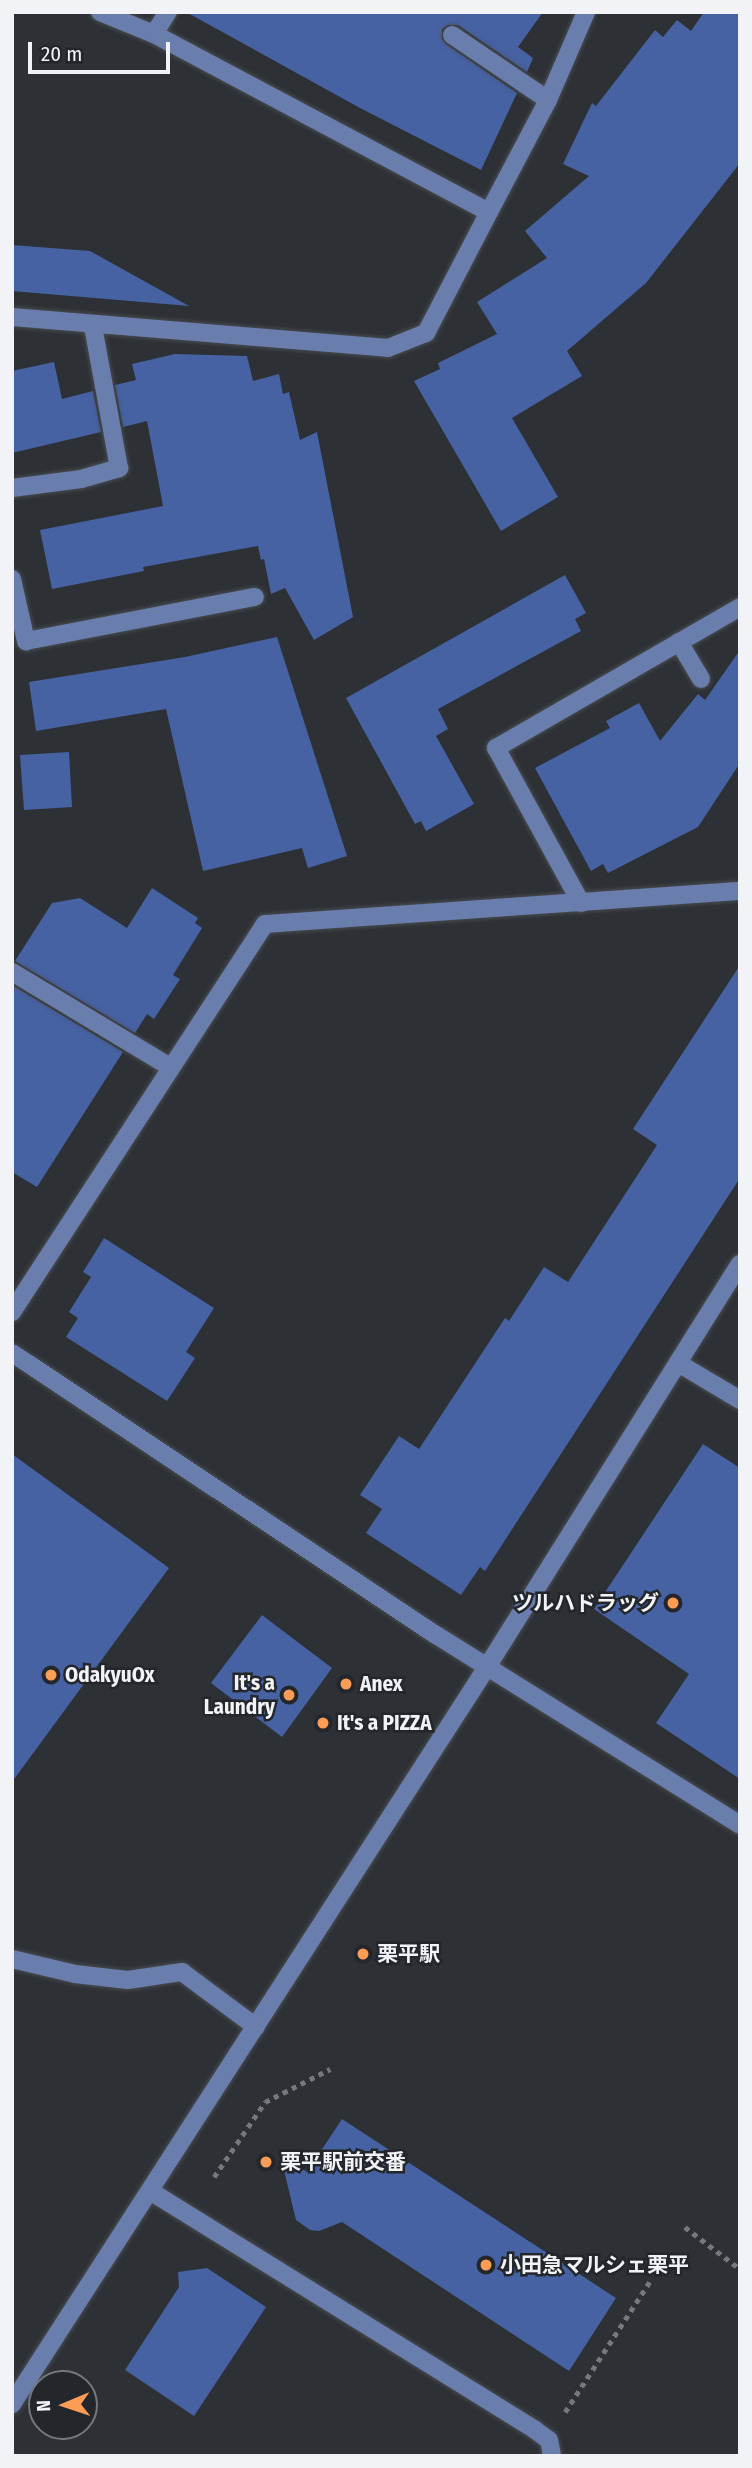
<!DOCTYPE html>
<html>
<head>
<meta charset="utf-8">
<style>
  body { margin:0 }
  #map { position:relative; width:752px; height:2468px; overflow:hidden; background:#2d3035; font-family:"Fira Sans Condensed","Noto Sans JP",sans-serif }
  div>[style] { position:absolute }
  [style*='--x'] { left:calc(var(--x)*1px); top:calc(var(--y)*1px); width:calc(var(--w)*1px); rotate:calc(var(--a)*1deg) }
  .building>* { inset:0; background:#4662a3 }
  .path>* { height:4.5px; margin-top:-2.25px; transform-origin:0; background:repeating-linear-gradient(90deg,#75787c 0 5px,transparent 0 10px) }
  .roads { filter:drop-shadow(0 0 2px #484b50) drop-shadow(0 0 2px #484b50) }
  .minor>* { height:18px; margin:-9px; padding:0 9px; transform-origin:9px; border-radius:9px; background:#697ead }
  .dots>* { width:19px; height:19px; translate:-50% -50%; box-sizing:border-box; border:4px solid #23262b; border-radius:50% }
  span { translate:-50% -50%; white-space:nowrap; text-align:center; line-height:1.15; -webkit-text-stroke:5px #23262b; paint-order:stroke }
  .poi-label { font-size:21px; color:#f1f3f6; font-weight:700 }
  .right { translate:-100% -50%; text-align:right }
  .left { translate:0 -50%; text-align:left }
  .frame { position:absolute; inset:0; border:14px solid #f1f3f6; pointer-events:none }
  .north { position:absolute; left:28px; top:2370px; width:70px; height:70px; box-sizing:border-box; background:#23262b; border:2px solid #75787c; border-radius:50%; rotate:268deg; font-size:19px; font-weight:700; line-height:28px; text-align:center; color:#f1f3f6 }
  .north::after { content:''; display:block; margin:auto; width:24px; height:32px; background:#fd9c55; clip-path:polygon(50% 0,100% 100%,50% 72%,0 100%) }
  .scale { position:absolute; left:28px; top:42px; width:142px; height:32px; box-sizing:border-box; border:4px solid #f1f3f6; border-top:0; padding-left:9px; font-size:21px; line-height:24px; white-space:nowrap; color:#f1f3f6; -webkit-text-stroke:5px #23262b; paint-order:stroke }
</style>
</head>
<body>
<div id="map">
  <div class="building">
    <div style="clip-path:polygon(186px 12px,543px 12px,518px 47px,533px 58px,527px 72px,458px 25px,448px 25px,442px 29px,442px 39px,446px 44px,517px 93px,481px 170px,360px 108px)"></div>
    <div style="clip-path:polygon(704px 12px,740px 12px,740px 163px,646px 283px,567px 351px,582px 376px,512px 418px,558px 497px,501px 531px,414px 381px,440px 369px,438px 363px,497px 334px,477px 302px,547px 258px,525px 231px,589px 176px,563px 164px,592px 103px,596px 106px,655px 30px,663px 37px,677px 20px,691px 31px)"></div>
    <div style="clip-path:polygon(12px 245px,90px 251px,189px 306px,12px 291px)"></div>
    <div style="clip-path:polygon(175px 354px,247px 356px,253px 381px,279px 374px,283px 394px,289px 392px,300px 440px,317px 432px,353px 617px,314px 640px,285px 588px,271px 594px,264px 559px,261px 560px,258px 546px,143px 567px,144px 571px,52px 589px,40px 530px,163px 506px,147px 421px,123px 427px,115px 385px,136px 380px,132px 364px)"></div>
    <div style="clip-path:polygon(54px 362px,62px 399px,93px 391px,101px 432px,12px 453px,12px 371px)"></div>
    <div style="clip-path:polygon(565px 575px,586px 613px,575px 619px,581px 631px,438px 709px,448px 729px,436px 736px,474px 804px,426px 831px,421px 821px,415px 824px,346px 698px)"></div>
    <div style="clip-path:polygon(277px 637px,347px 856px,308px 868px,302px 848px,203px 871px,166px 709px,36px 731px,29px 682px,185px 657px)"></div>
    <div style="clip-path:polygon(740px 650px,740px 763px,698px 827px,608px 873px,603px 864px,591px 871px,535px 768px,610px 728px,606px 721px,639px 703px,660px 741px,698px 694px,705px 700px)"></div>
    <div style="clip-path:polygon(69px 752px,72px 807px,24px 810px,20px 755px)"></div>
    <div style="clip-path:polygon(152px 888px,198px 918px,195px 923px,202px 928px,173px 975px,180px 979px,154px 1019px,147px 1014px,135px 1033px,15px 961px,52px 903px,80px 898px,127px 928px)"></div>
    <div style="clip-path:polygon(740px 965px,740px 1178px,485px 1571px,480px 1567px,461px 1595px,366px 1533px,382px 1509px,360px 1495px,399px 1436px,419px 1449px,505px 1318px,509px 1321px,544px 1267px,568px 1282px,657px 1145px,633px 1129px)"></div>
    <div style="clip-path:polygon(12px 985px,123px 1052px,37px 1187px,12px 1172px)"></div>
    <div style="clip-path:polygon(104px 1238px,214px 1308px,186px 1352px,195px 1358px,167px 1401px,66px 1337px,78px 1318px,69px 1312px,91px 1277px,83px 1272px)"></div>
    <div style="clip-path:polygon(703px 1444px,740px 1468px,740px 1779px,656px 1723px,689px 1674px,594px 1609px)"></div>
    <div style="clip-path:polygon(12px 1454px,169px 1568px,12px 1782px)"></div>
    <div style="clip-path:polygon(262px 1615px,332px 1668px,282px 1737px,211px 1683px)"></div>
    <div style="clip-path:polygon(342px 2119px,616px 2298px,569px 2371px,342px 2222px,319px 2231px,310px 2230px,296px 2220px,280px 2154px,307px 2172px)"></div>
    <div style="clip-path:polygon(207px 2268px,266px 2307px,194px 2416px,125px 2370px,179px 2287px,178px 2272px)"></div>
  </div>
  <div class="path">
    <div style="--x:214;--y:2177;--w:91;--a:-55.8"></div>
    <div style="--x:265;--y:2102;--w:73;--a:-26.9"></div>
    <div style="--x:685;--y:2227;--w:69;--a:37.4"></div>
    <div style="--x:565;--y:2412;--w:156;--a:-57"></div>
  </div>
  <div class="roads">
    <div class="minor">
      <div style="--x:100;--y:12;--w:58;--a:22.2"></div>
      <div style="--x:154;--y:34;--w:379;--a:28"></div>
      <div style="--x:489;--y:212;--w:127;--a:-62.2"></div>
      <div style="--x:548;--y:100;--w:96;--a:-66.6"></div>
      <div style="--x:154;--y:34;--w:26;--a:-58"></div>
      <div style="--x:452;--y:35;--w:116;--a:34.1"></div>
      <div style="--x:12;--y:317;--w:377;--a:4.7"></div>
      <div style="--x:388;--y:348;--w:41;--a:-21.5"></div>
      <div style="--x:426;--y:333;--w:136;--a:-62.5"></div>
      <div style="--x:12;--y:488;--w:70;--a:-7.4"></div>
      <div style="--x:81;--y:479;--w:40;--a:-16"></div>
      <div style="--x:119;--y:468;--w:144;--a:-100.4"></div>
      <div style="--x:12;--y:579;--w:64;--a:77.3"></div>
      <div style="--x:26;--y:641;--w:233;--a:-10.9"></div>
      <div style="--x:679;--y:642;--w:43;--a:59.3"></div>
      <div style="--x:581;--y:903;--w:177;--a:-118.7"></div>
      <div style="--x:496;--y:748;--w:282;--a:-30"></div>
      <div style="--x:12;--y:972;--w:184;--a:31"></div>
      <div style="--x:12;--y:1312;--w:463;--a:-56.9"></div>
      <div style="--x:265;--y:924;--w:476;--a:-4"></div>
      <div style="--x:12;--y:1353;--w:509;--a:33.63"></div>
      <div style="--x:436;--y:1635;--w:358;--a:32"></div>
      <div style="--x:678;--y:1363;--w:72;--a:30.8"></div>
      <div style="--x:12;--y:1959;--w:65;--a:13.4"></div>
      <div style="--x:75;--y:1974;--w:53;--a:6.5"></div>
      <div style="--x:128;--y:1980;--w:55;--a:-8.4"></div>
      <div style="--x:182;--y:1972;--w:92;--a:36.6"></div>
      <div style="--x:150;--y:2191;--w:453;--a:31.8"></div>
      <div style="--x:535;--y:2430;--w:17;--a:36"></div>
      <div style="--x:549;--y:2440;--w:16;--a:79"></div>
      <div style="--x:12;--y:2404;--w:877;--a:-57.2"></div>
      <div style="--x:487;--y:1667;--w:476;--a:-57.9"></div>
    </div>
  </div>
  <div class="dots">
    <div style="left:673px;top:1603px;background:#fd9c55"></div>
    <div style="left:51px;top:1675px;background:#fd9c55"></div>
    <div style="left:346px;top:1684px;background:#fd9c55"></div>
    <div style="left:289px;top:1695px;background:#fd9c55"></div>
    <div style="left:323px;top:1723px;background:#fd9c55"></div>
    <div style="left:363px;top:1954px;background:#fd9c55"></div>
    <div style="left:266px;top:2162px;background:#fd9c55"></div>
    <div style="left:486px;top:2265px;background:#fd9c55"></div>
  </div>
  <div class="poi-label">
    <span class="right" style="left:659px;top:1603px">ツルハドラッグ</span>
    <span class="left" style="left:65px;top:1675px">OdakyuOx</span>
    <span class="right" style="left:275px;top:1695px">It's a<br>Laundry</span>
    <span class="left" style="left:360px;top:1684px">Anex</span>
    <span class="left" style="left:337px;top:1723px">It's a PIZZA</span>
    <span class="left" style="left:377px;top:1954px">栗平駅</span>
    <span class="left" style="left:280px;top:2162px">栗平駅前交番</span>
    <span class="left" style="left:500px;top:2265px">小田急マルシェ栗平</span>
  </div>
  <div class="frame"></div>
  <div class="north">N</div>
  <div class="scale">20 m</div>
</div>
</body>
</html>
